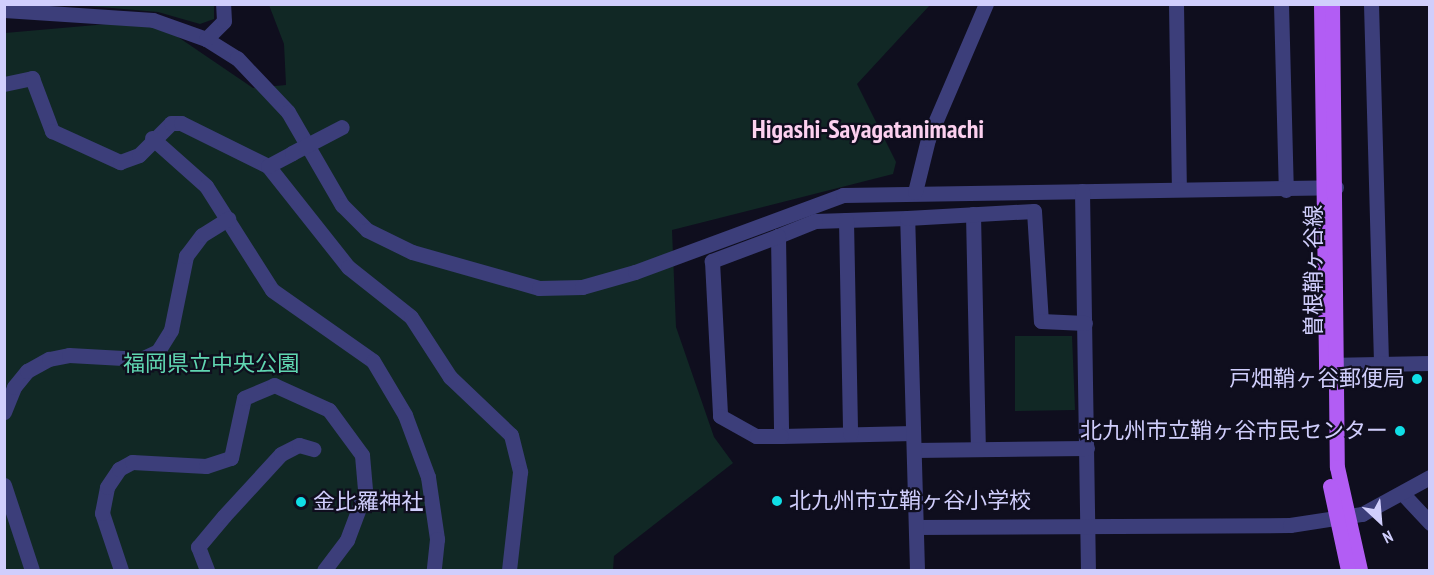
<!DOCTYPE html>
<html>
<head>
<meta charset="utf-8">
<style>
  body { margin:0 }
  #map { position:relative; width:1434px; height:575px; overflow:hidden; background:#0f0e1e; font-family:"PT Sans Narrow","Noto Sans JP",sans-serif }
  div>[style] { position:absolute }
  [style*='--x'] { left:calc(var(--x)*1px); top:calc(var(--y)*1px); width:calc(var(--w)*1px); rotate:calc(var(--a)*1deg) }
  .green>* { inset:0; background:#112825 }
  .minor>* { height:15px; margin:-7.5px; padding:0 7.5px; transform-origin:7.5px; border-radius:7.5px; background:#3c3e7a }
  .major>* { height:15px; margin:-7.5px; padding:0 7.5px; transform-origin:7.5px; border-radius:7.5px; background:#b25df4 }
  .minor-bridge>* { height:15px; margin:-7.5px; padding:0 7.5px; transform-origin:7.5px; border-radius:7.5px; background:#3c3e7a }
  .dots>* { width:16px; height:16px; translate:-50% -50%; box-sizing:border-box; border:3px solid #0f0e1e; border-radius:50% }
  span { translate:-50% -50%; white-space:nowrap; text-align:center; line-height:1.15; -webkit-text-stroke:4.5px #0f0e1e; paint-order:stroke }
  .street-label { font-size:22px; color:#d0cefc }
  .park-label { font-size:22px; color:#60d6b1 }
  .poi-label { font-size:22px; color:#d0cefc }
  .right { translate:-100% -50%; text-align:right }
  .left { translate:0 -50%; text-align:left }
  .quarter-label { font-size:26px; color:#fcd0ef; font-weight:700 }
  .frame { position:absolute; inset:0; border:6px solid #d0cefc; pointer-events:none }
  .north { position:absolute; left:1350px; top:491px; width:60px; height:60px; -webkit-text-stroke:4px #0f0e1e; paint-order:stroke; rotate:154deg; font-size:16px; font-weight:700; line-height:24px; text-align:center; color:#d0cefc }
  .north::after { content:''; display:block; margin:auto; width:21px; height:27px; background:#d0cefc; clip-path:polygon(50% 0,100% 100%,50% 72%,0 100%) }
</style>
</head>
<body>
<div id="map">
  <div class="green">
    <div style="clip-path:polygon(77px 5px,214px 5px,214px 19px,200px 24px,158px 12px)"></div>
    <div style="clip-path:polygon(269px 5px,930px 5px,857px 84px,896px 162px,893px 174px,672px 230px,676px 327px,714px 437px,733px 463px,614px 556px,613px 570px,5px 570px,5px 33px,153px 20px,253px 88px,286px 85px,284px 44px)"></div>
    <div style="clip-path:polygon(1015px 336px,1072px 336px,1075px 410px,1015px 411px)"></div>
  </div>
  <div class="minor">
    <div style="--x:1176;--y:4;--w:185;--a:89.1"></div>
    <div style="--x:1281;--y:4;--w:186;--a:88.5"></div>
    <div style="--x:1371;--y:4;--w:360;--a:88.4"></div>
    <div style="--x:4;--y:10;--w:149;--a:3.8"></div>
    <div style="--x:153;--y:20;--w:56;--a:19.7"></div>
    <div style="--x:206;--y:39;--w:36;--a:32"></div>
    <div style="--x:237;--y:58;--w:74;--a:46.6"></div>
    <div style="--x:288;--y:112;--w:108;--a:59.9"></div>
    <div style="--x:342;--y:205;--w:35;--a:45"></div>
    <div style="--x:367;--y:230;--w:50;--a:26.1"></div>
    <div style="--x:412;--y:252;--w:132;--a:15.8"></div>
    <div style="--x:539;--y:288;--w:43;--a:-1.3"></div>
    <div style="--x:582;--y:287;--w:55;--a:-15.8"></div>
    <div style="--x:635;--y:272;--w:222;--a:-20.3"></div>
    <div style="--x:843;--y:195;--w:493;--a:-0.9"></div>
    <div style="--x:206;--y:39;--w:25;--a:-45"></div>
    <div style="--x:224;--y:21;--w:17;--a:-93"></div>
    <div style="--x:4;--y:84;--w:29;--a:-12"></div>
    <div style="--x:32;--y:78;--w:57;--a:69.3"></div>
    <div style="--x:52;--y:131;--w:75;--a:24.5"></div>
    <div style="--x:120;--y:162;--w:20;--a:-20"></div>
    <div style="--x:139;--y:155;--w:45;--a:-45"></div>
    <div style="--x:171;--y:123;--w:10;--a:0"></div>
    <div style="--x:181;--y:123;--w:97;--a:26.3"></div>
    <div style="--x:268;--y:166;--w:129;--a:51.6"></div>
    <div style="--x:348;--y:267;--w:80;--a:38.4"></div>
    <div style="--x:411;--y:317;--w:72;--a:57"></div>
    <div style="--x:450;--y:377;--w:84;--a:43.6"></div>
    <div style="--x:511;--y:435;--w:38;--a:76"></div>
    <div style="--x:520;--y:472;--w:99;--a:96.4"></div>
    <div style="--x:152;--y:138;--w:72;--a:41.6"></div>
    <div style="--x:206;--y:186;--w:123;--a:57.6"></div>
    <div style="--x:272;--y:290;--w:123;--a:35.1"></div>
    <div style="--x:373;--y:361;--w:63;--a:59.3"></div>
    <div style="--x:405;--y:415;--w:66;--a:69.6"></div>
    <div style="--x:428;--y:477;--w:63;--a:81.7"></div>
    <div style="--x:437;--y:539;--w:31;--a:96"></div>
    <div style="--x:268;--y:166;--w:27;--a:-28"></div>
    <div style="--x:1082;--y:191;--w:379;--a:89.1"></div>
    <div style="--x:915;--y:192;--w:55;--a:-76.2"></div>
    <div style="--x:928;--y:139;--w:147;--a:-66.8"></div>
    <div style="--x:973;--y:214;--w:235;--a:88.8"></div>
    <div style="--x:907;--y:218;--w:92;--a:178.1"></div>
    <div style="--x:815;--y:221;--w:40;--a:158"></div>
    <div style="--x:778;--y:236;--w:200;--a:89.1"></div>
    <div style="--x:781;--y:436;--w:132;--a:-1.3"></div>
    <div style="--x:846;--y:220;--w:214;--a:88.9"></div>
    <div style="--x:778;--y:236;--w:71;--a:159.3"></div>
    <div style="--x:712;--y:261;--w:155;--a:87"></div>
    <div style="--x:720;--y:416;--w:41;--a:29.1"></div>
    <div style="--x:756;--y:436;--w:25;--a:0"></div>
    <div style="--x:1326;--y:365;--w:104;--a:-1.1"></div>
    <div style="--x:4;--y:412;--w:27;--a:-68"></div>
    <div style="--x:14;--y:387;--w:21;--a:-51"></div>
    <div style="--x:27;--y:371;--w:25;--a:-29"></div>
    <div style="--x:49;--y:359;--w:20;--a:-11"></div>
    <div style="--x:69;--y:355;--w:72;--a:3.2"></div>
    <div style="--x:141;--y:359;--w:19;--a:-25"></div>
    <div style="--x:158;--y:351;--w:25;--a:-58"></div>
    <div style="--x:171;--y:330;--w:76;--a:-78.5"></div>
    <div style="--x:186;--y:256;--w:26;--a:-53"></div>
    <div style="--x:202;--y:235;--w:31;--a:-32"></div>
    <div style="--x:914;--y:450;--w:173;--a:-0.7"></div>
    <div style="--x:4;--y:485;--w:89;--a:71.8"></div>
    <div style="--x:1403;--y:494;--w:40;--a:47"></div>
    <div style="--x:916;--y:527;--w:374;--a:-0.3"></div>
    <div style="--x:1290;--y:525;--w:73;--a:-8.7"></div>
    <div style="--x:1362;--y:514;--w:77;--a:-28.6"></div>
    <div style="--x:121;--y:570;--w:60;--a:-108.4"></div>
    <div style="--x:102;--y:513;--w:26;--a:-79"></div>
    <div style="--x:107;--y:487;--w:22;--a:-56"></div>
    <div style="--x:119;--y:469;--w:15;--a:-28"></div>
    <div style="--x:132;--y:462;--w:74;--a:3.1"></div>
    <div style="--x:206;--y:466;--w:26;--a:-18"></div>
    <div style="--x:231;--y:458;--w:61;--a:-77.8"></div>
    <div style="--x:244;--y:398;--w:33;--a:-23"></div>
    <div style="--x:274;--y:385;--w:60;--a:24.4"></div>
    <div style="--x:329;--y:410;--w:56;--a:53.7"></div>
    <div style="--x:362;--y:455;--w:37;--a:85"></div>
    <div style="--x:365;--y:492;--w:51;--a:110.6"></div>
    <div style="--x:347;--y:540;--w:38;--a:127"></div>
    <div style="--x:207;--y:570;--w:25;--a:-111"></div>
    <div style="--x:198;--y:547;--w:40;--a:-50"></div>
    <div style="--x:224;--y:516;--w:84;--a:-47.4"></div>
    <div style="--x:281;--y:454;--w:20;--a:-27"></div>
    <div style="--x:299;--y:445;--w:15;--a:16"></div>
    <div style="--x:917;--y:570;--w:352;--a:-91.6"></div>
    <div style="--x:907;--y:218;--w:127;--a:-3.2"></div>
    <div style="--x:1034;--y:211;--w:110;--a:86.4"></div>
    <div style="--x:1041;--y:321;--w:44;--a:2.6"></div>
  </div>
  <div class="major">
    <div style="--x:1321;--y:4;--w:365;--a:89.2"></div>
    <div style="--x:1332;--y:4;--w:463;--a:89.4"></div>
    <div style="--x:1337;--y:467;--w:106;--a:77.4"></div>
    <div style="--x:1330;--y:486;--w:86;--a:77.9"></div>
  </div>
  <div class="minor-bridge">
    <div style="--x:292;--y:153;--w:56;--a:-27.5"></div>
  </div>
  <div class="dots">
    <div style="left:1417px;top:379px;background:#10dee6"></div>
    <div style="left:1400px;top:431px;background:#10dee6"></div>
    <div style="left:777px;top:501px;background:#10dee6"></div>
    <div style="left:301px;top:502px;background:#10dee6"></div>
  </div>
  <div class="street-label">
    <span style="left:1314px;top:271px;rotate:-90deg">曽根鞘ヶ谷線</span>
  </div>
  <div class="park-label">
    <span style="left:211px;top:364px">福岡県立中央公園</span>
  </div>
  <div class="poi-label">
    <span class="right" style="left:1405px;top:379px">戸畑鞘ヶ谷郵便局</span>
    <span class="right" style="left:1388px;top:431px">北九州市立鞘ヶ谷市民センター</span>
    <span class="left" style="left:789px;top:501px">北九州市立鞘ヶ谷小学校</span>
    <span class="left" style="left:313px;top:502px">金比羅神社</span>
  </div>
  <div class="quarter-label">
    <span style="left:868px;top:129px">Higashi-Sayagatanimachi</span>
  </div>
  <div class="frame"></div>
  <div class="north">N</div>
</div>
</body>
</html>
